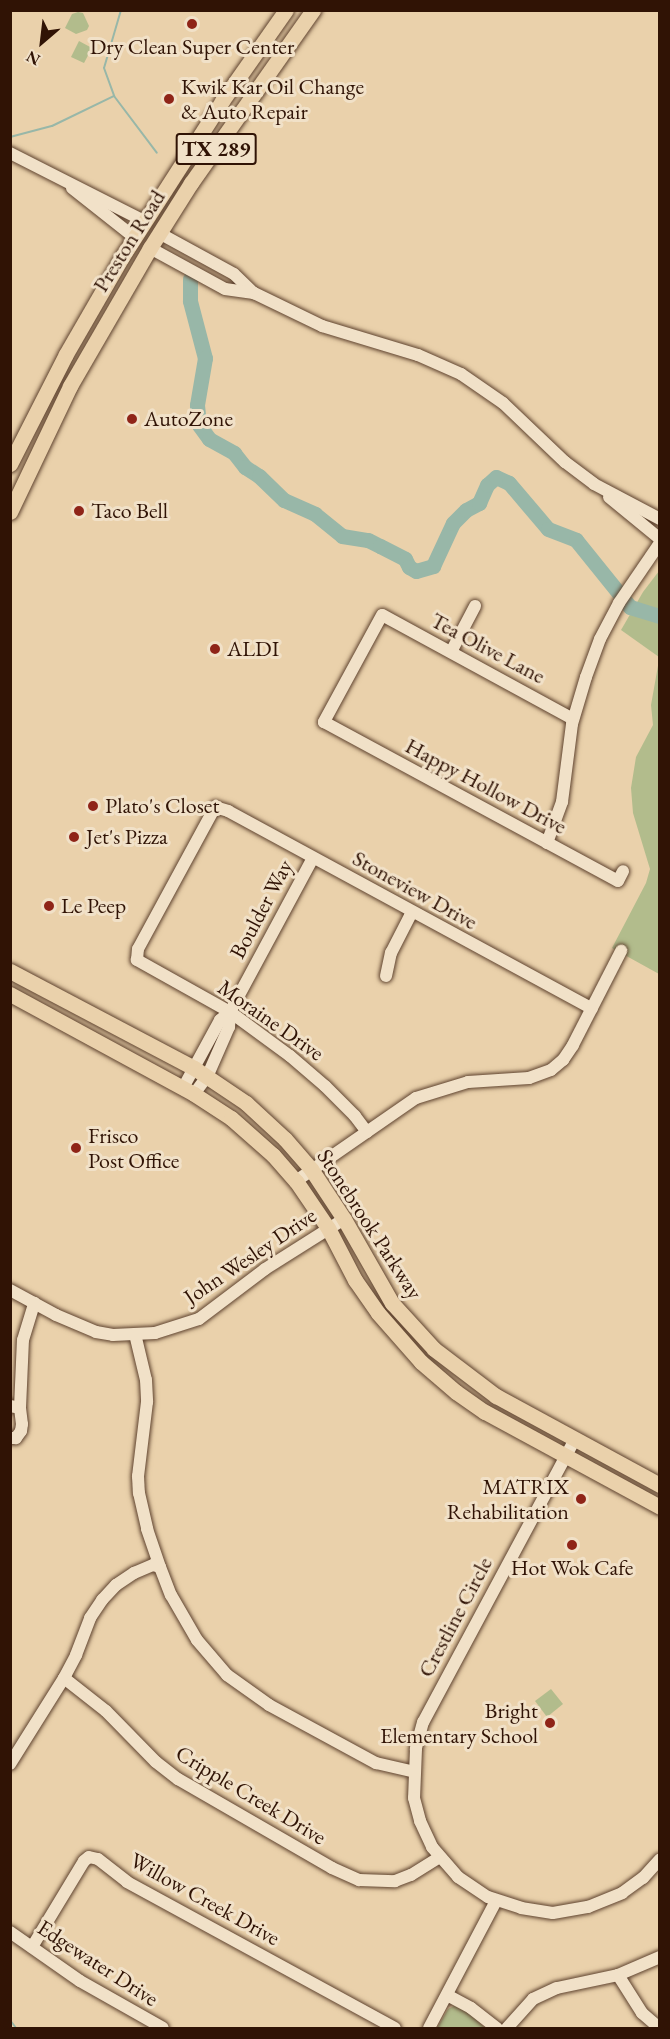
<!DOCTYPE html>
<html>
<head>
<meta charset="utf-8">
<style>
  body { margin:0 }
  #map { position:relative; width:670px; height:2039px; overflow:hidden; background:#ead1ab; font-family:"EB Garamond",serif }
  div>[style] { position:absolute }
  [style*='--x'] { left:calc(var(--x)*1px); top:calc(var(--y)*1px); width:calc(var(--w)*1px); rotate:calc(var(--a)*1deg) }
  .green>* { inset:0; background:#b2bc8c }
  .stream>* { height:2px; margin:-1px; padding:0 1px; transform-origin:1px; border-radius:1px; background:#98b7a8 }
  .river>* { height:15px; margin:-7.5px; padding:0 7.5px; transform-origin:7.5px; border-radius:7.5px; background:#98b7a8 }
  .roads { filter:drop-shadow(0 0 2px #5e422e) drop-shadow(0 0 2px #5e422e) }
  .minor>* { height:12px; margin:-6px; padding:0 6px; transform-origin:6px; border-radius:6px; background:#f1e1c8 }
  .major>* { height:15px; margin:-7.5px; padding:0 7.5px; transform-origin:7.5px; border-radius:7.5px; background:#ead1ab }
  .dots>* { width:16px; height:16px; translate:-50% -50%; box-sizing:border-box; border:3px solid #f1e1c8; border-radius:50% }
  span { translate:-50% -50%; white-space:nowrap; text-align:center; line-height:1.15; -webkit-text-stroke:6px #f1e1c8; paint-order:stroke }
  .shield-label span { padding:2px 4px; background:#f1e1c8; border:2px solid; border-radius:4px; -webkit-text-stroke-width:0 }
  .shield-label { font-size:21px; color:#301305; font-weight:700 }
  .poi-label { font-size:22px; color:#301305 }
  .left { translate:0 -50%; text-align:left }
  .right { translate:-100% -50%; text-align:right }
  .street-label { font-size:22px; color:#301305 }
  .frame { position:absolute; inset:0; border:12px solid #301305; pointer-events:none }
  .north { position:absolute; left:12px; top:12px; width:60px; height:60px; -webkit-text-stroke:4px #f1e1c8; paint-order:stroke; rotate:208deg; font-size:16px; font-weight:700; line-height:24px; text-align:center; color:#301305 }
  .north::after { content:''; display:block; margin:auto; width:21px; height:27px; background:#301305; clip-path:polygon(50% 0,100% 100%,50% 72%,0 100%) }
</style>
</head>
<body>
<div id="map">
  <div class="green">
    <div style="clip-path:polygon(78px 12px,83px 13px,89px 26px,87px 30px,76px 34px,65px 28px,72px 14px)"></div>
    <div style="clip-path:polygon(79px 41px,92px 48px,84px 63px,71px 57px)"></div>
    <div style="clip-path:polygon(659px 571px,659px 657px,621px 630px,643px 592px)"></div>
    <div style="clip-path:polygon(659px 660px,659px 974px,612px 948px,646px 883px,650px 869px,633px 813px,631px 788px,636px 757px,653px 725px,651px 705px)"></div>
    <div style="clip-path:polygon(551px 1689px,563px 1704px,547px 1717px,535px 1701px)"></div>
    <div style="clip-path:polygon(454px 2006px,468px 2012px,485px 2028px,437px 2028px,448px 2009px)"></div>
  </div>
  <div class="stream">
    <div style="--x:121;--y:10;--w:60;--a:106.3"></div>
    <div style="--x:104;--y:68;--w:30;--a:70"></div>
    <div style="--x:114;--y:96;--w:71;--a:53"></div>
    <div style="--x:10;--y:137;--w:43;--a:-14.7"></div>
    <div style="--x:52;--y:126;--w:69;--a:-25.8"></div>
    <div style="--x:10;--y:2020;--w:10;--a:53"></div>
  </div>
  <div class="river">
    <div style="--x:190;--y:279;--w:22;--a:90"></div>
    <div style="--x:190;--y:301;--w:59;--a:75.3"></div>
    <div style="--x:205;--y:358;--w:48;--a:99.7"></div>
    <div style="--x:197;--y:405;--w:20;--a:84"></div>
    <div style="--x:199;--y:425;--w:17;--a:54"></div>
    <div style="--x:209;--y:439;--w:29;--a:29"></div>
    <div style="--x:234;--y:453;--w:18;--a:52"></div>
    <div style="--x:245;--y:467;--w:17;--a:33"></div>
    <div style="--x:259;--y:476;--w:35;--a:44"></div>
    <div style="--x:284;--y:500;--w:34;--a:24"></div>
    <div style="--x:315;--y:514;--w:35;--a:39"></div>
    <div style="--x:342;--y:536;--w:26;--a:9"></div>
    <div style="--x:368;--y:540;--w:13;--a:27"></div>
    <div style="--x:380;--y:546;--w:28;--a:27"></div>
    <div style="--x:405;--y:559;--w:9;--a:63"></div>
    <div style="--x:409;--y:567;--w:8;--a:30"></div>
    <div style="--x:416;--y:571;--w:18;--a:-16"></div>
    <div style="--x:433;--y:566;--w:47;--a:-65.1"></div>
    <div style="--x:453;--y:523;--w:18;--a:-45"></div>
    <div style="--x:466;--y:510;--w:15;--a:-28"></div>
    <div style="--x:479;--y:503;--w:20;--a:-66"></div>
    <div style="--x:487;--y:485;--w:12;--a:-42"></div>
    <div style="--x:496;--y:477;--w:14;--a:25"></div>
    <div style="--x:509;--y:483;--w:60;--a:49.7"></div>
    <div style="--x:548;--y:529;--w:30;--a:21"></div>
    <div style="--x:576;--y:540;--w:86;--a:51.1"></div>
    <div style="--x:630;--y:607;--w:31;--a:17"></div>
  </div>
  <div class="roads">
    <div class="minor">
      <div style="--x:10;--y:153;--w:150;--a:26.9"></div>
      <div style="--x:72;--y:188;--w:79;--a:38.3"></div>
      <div style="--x:159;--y:233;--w:85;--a:28.7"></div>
      <div style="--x:234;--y:274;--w:28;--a:44"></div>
      <div style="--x:254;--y:293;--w:76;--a:25.9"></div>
      <div style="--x:322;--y:326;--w:100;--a:16.8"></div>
      <div style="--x:418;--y:355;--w:47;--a:23.8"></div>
      <div style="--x:461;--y:374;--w:51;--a:34.6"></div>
      <div style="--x:503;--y:403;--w:86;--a:43.6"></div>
      <div style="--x:565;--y:462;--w:36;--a:37"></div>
      <div style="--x:594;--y:484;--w:75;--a:27.9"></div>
      <div style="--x:150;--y:248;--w:85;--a:28.7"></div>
      <div style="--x:225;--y:289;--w:29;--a:8"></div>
      <div style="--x:609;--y:497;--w:66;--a:39.5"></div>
      <div style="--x:451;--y:652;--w:52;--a:-62.4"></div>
      <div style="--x:573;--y:719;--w:217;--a:-151.4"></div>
      <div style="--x:382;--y:615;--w:122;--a:118.5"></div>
      <div style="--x:324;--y:722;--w:334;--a:28.4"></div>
      <div style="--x:618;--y:881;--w:11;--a:-63"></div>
      <div style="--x:547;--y:843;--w:44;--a:-69.9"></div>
      <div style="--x:562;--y:802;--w:79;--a:-82.7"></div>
      <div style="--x:572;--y:724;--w:49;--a:-73.4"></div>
      <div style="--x:586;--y:677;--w:40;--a:-69.8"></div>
      <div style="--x:600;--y:639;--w:41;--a:-62.2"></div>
      <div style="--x:619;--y:603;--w:73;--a:-55.7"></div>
      <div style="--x:386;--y:976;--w:24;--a:-78"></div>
      <div style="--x:391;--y:953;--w:46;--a:-62.9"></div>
      <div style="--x:183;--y:1088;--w:77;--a:-61.4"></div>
      <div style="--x:220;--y:1020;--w:13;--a:-39"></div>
      <div style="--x:230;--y:1012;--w:175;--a:-61.7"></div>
      <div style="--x:194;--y:1094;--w:21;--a:-53"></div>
      <div style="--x:207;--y:1077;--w:55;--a:-66.3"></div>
      <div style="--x:229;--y:1027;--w:15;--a:-86"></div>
      <div style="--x:367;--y:1132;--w:20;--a:-127"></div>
      <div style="--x:355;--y:1116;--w:42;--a:-135"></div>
      <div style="--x:325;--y:1086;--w:46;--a:-139.4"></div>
      <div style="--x:290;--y:1056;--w:74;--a:-143.7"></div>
      <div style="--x:230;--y:1012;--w:107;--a:-150.8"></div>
      <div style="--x:137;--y:960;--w:11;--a:-85"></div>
      <div style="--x:138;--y:949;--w:162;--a:-61.5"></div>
      <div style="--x:215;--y:807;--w:14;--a:17"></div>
      <div style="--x:228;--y:811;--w:414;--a:28.5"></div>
      <div style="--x:296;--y:1181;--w:146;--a:-34.7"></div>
      <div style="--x:416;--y:1098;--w:54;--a:-17.1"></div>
      <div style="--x:468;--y:1082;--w:61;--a:-3.8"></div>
      <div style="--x:529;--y:1078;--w:23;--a:-20"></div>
      <div style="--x:551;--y:1070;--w:16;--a:-40"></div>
      <div style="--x:563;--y:1060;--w:18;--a:-56"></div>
      <div style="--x:573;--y:1045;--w:106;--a:-62.9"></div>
      <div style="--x:10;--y:1290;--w:52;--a:28.5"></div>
      <div style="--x:56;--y:1315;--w:43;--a:23"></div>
      <div style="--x:96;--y:1332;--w:17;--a:10"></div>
      <div style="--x:113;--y:1335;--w:42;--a:-2.7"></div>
      <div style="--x:155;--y:1333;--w:46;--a:-17.7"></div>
      <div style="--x:199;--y:1319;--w:83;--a:-37.1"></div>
      <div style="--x:265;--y:1269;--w:93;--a:-32.3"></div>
      <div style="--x:135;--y:1334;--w:47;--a:76.6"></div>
      <div style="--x:146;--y:1380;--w:22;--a:87"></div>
      <div style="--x:147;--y:1402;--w:75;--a:96.9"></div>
      <div style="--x:138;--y:1476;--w:17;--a:87"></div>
      <div style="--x:139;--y:1493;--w:37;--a:77"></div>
      <div style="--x:147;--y:1529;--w:40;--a:71.1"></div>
      <div style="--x:160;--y:1567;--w:30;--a:69"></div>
      <div style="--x:171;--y:1595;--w:52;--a:60"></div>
      <div style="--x:197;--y:1640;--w:46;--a:49.4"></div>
      <div style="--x:227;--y:1675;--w:52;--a:35.5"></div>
      <div style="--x:269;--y:1705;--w:122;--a:28.5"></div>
      <div style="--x:376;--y:1763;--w:39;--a:13"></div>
      <div style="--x:10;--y:1406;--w:10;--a:11"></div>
      <div style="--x:20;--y:1408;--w:16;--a:83"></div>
      <div style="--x:22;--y:1424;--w:7;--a:98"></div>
      <div style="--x:21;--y:1431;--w:9;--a:126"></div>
      <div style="--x:16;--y:1438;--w:6;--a:180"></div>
      <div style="--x:20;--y:1408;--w:68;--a:-87.5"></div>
      <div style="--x:23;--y:1340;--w:39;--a:-73"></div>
      <div style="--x:575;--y:1439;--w:321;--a:118.2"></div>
      <div style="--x:423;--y:1722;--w:28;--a:105"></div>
      <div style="--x:416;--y:1749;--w:49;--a:92.3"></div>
      <div style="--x:414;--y:1798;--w:24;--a:75"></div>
      <div style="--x:420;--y:1821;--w:29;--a:65"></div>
      <div style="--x:432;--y:1847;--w:40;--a:49"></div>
      <div style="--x:458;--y:1877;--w:36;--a:34"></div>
      <div style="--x:488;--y:1897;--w:35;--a:18"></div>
      <div style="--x:521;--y:1908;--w:32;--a:9"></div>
      <div style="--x:553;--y:1913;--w:36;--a:-10"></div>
      <div style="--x:588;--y:1907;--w:37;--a:-22"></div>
      <div style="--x:622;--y:1893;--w:26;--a:-36"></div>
      <div style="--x:643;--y:1878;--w:25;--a:-48"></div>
      <div style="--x:64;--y:1678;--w:53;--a:38.2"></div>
      <div style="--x:106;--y:1711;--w:71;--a:45.6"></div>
      <div style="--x:156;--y:1762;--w:28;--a:38"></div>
      <div style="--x:178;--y:1779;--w:178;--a:30"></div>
      <div style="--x:332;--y:1868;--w:30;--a:24"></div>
      <div style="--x:359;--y:1880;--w:36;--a:2"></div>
      <div style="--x:395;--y:1881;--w:17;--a:-21"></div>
      <div style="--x:411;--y:1875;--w:34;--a:-32"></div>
      <div style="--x:10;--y:1764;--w:102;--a:-57.9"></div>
      <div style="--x:64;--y:1678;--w:26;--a:-62"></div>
      <div style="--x:76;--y:1655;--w:40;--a:-69"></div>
      <div style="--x:90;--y:1618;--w:22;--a:-56"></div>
      <div style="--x:102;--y:1600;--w:21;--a:-47"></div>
      <div style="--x:116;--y:1585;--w:22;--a:-34"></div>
      <div style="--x:134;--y:1573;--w:21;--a:-23"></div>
      <div style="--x:153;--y:1565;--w:7;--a:16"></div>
      <div style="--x:10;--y:1932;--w:85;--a:35"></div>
      <div style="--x:80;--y:1981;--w:95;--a:29.5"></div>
      <div style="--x:32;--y:1947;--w:100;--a:-58.8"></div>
      <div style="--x:84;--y:1861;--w:6;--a:-39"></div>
      <div style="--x:89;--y:1857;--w:9;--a:13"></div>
      <div style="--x:98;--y:1859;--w:37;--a:38"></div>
      <div style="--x:127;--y:1882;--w:305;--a:28.6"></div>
      <div style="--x:618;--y:1975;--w:45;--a:57.7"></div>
      <div style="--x:642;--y:2013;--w:23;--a:41"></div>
      <div style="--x:447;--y:1995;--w:27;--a:28"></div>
      <div style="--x:471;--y:2008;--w:33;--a:38"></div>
      <div style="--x:429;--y:2028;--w:144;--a:-62.2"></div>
      <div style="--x:507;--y:2028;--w:39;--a:-48"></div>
      <div style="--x:533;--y:1999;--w:26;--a:-25"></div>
      <div style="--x:557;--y:1988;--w:62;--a:-12"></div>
      <div style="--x:618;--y:1975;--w:46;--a:-23.2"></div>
    </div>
    <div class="major">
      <div style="--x:10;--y:464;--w:123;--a:-63"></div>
      <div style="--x:66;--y:354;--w:112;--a:-60"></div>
      <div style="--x:122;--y:257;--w:185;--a:-57.3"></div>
      <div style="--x:222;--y:101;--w:111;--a:-54.9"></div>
      <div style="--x:10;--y:512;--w:140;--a:-64.5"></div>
      <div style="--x:70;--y:386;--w:160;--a:-59.9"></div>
      <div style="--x:150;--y:248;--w:77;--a:-57.8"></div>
      <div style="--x:191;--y:183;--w:212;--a:-54.8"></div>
      <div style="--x:10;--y:971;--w:208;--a:27.8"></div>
      <div style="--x:194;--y:1068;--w:63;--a:33.9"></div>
      <div style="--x:246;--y:1103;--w:53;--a:42.7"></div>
      <div style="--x:285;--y:1139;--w:40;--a:49"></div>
      <div style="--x:311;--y:1169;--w:60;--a:56.6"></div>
      <div style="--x:344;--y:1219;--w:97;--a:60.3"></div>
      <div style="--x:392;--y:1303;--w:62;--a:47.6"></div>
      <div style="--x:434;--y:1349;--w:78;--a:37.2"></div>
      <div style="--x:496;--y:1396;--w:187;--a:28.5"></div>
      <div style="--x:10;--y:994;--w:209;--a:28.5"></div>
      <div style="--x:194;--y:1094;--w:44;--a:33"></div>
      <div style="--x:231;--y:1118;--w:56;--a:41.4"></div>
      <div style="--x:273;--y:1155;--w:35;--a:49"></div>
      <div style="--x:296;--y:1181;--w:57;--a:55.8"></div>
      <div style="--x:328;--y:1228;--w:59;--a:62.6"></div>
      <div style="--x:355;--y:1280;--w:40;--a:55.1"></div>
      <div style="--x:378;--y:1313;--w:65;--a:48.7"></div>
      <div style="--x:421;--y:1362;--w:46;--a:40.6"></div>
      <div style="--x:456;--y:1392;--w:35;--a:35"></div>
      <div style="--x:485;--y:1412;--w:199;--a:28.5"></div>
    </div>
  </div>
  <div class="dots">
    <div style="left:192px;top:24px;background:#8f2418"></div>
    <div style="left:169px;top:99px;background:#8f2418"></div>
    <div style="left:132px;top:419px;background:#8f2418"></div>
    <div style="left:79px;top:511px;background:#8f2418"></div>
    <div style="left:215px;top:649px;background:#8f2418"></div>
    <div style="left:93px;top:806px;background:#8f2418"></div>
    <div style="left:74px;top:837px;background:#8f2418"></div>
    <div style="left:49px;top:906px;background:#8f2418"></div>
    <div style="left:76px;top:1148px;background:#8f2418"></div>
    <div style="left:581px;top:1499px;background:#8f2418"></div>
    <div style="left:572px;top:1545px;background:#8f2418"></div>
    <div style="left:550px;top:1723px;background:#8f2418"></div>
  </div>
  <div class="shield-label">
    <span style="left:216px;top:149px">TX 289</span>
  </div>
  <div class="poi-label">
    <span style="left:192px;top:47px">Dry Clean Super Center</span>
    <span class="left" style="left:181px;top:99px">Kwik Kar Oil Change<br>&amp; Auto Repair</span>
    <span class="left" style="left:144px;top:419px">AutoZone</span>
    <span class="left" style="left:91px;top:511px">Taco Bell</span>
    <span class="left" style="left:227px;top:649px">ALDI</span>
    <span class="left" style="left:105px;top:806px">Plato's Closet</span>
    <span class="left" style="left:86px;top:837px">Jet's Pizza</span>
    <span class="left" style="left:61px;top:906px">Le Peep</span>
    <span class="left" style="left:88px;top:1148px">Frisco<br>Post Office</span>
    <span class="right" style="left:569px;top:1499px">MATRIX<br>Rehabilitation</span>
    <span style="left:572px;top:1568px">Hot Wok Cafe</span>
    <span class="right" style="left:538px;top:1723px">Bright<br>Elementary School</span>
  </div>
  <div class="street-label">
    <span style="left:129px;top:241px;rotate:-58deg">Preston Road</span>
    <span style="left:488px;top:648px;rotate:28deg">Tea Olive Lane</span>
    <span style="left:486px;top:786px;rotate:28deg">Happy Hollow Drive</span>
    <span style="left:415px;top:890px;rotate:29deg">Stoneview Drive</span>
    <span style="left:261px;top:909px;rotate:-62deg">Boulder Way</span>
    <span style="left:271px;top:1020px;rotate:35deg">Moraine Drive</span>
    <span style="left:370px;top:1224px;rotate:57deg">Stonebrook Parkway</span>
    <span style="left:250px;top:1256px;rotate:-34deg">John Wesley Drive</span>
    <span style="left:455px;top:1617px;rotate:-62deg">Crestline Circle</span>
    <span style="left:251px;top:1795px;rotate:31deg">Cripple Creek Drive</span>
    <span style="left:205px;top:1899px;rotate:29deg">Willow Creek Drive</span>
    <span style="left:98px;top:1963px;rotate:33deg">Edgewater Drive</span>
  </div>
  <div class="frame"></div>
  <div class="north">N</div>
</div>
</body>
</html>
